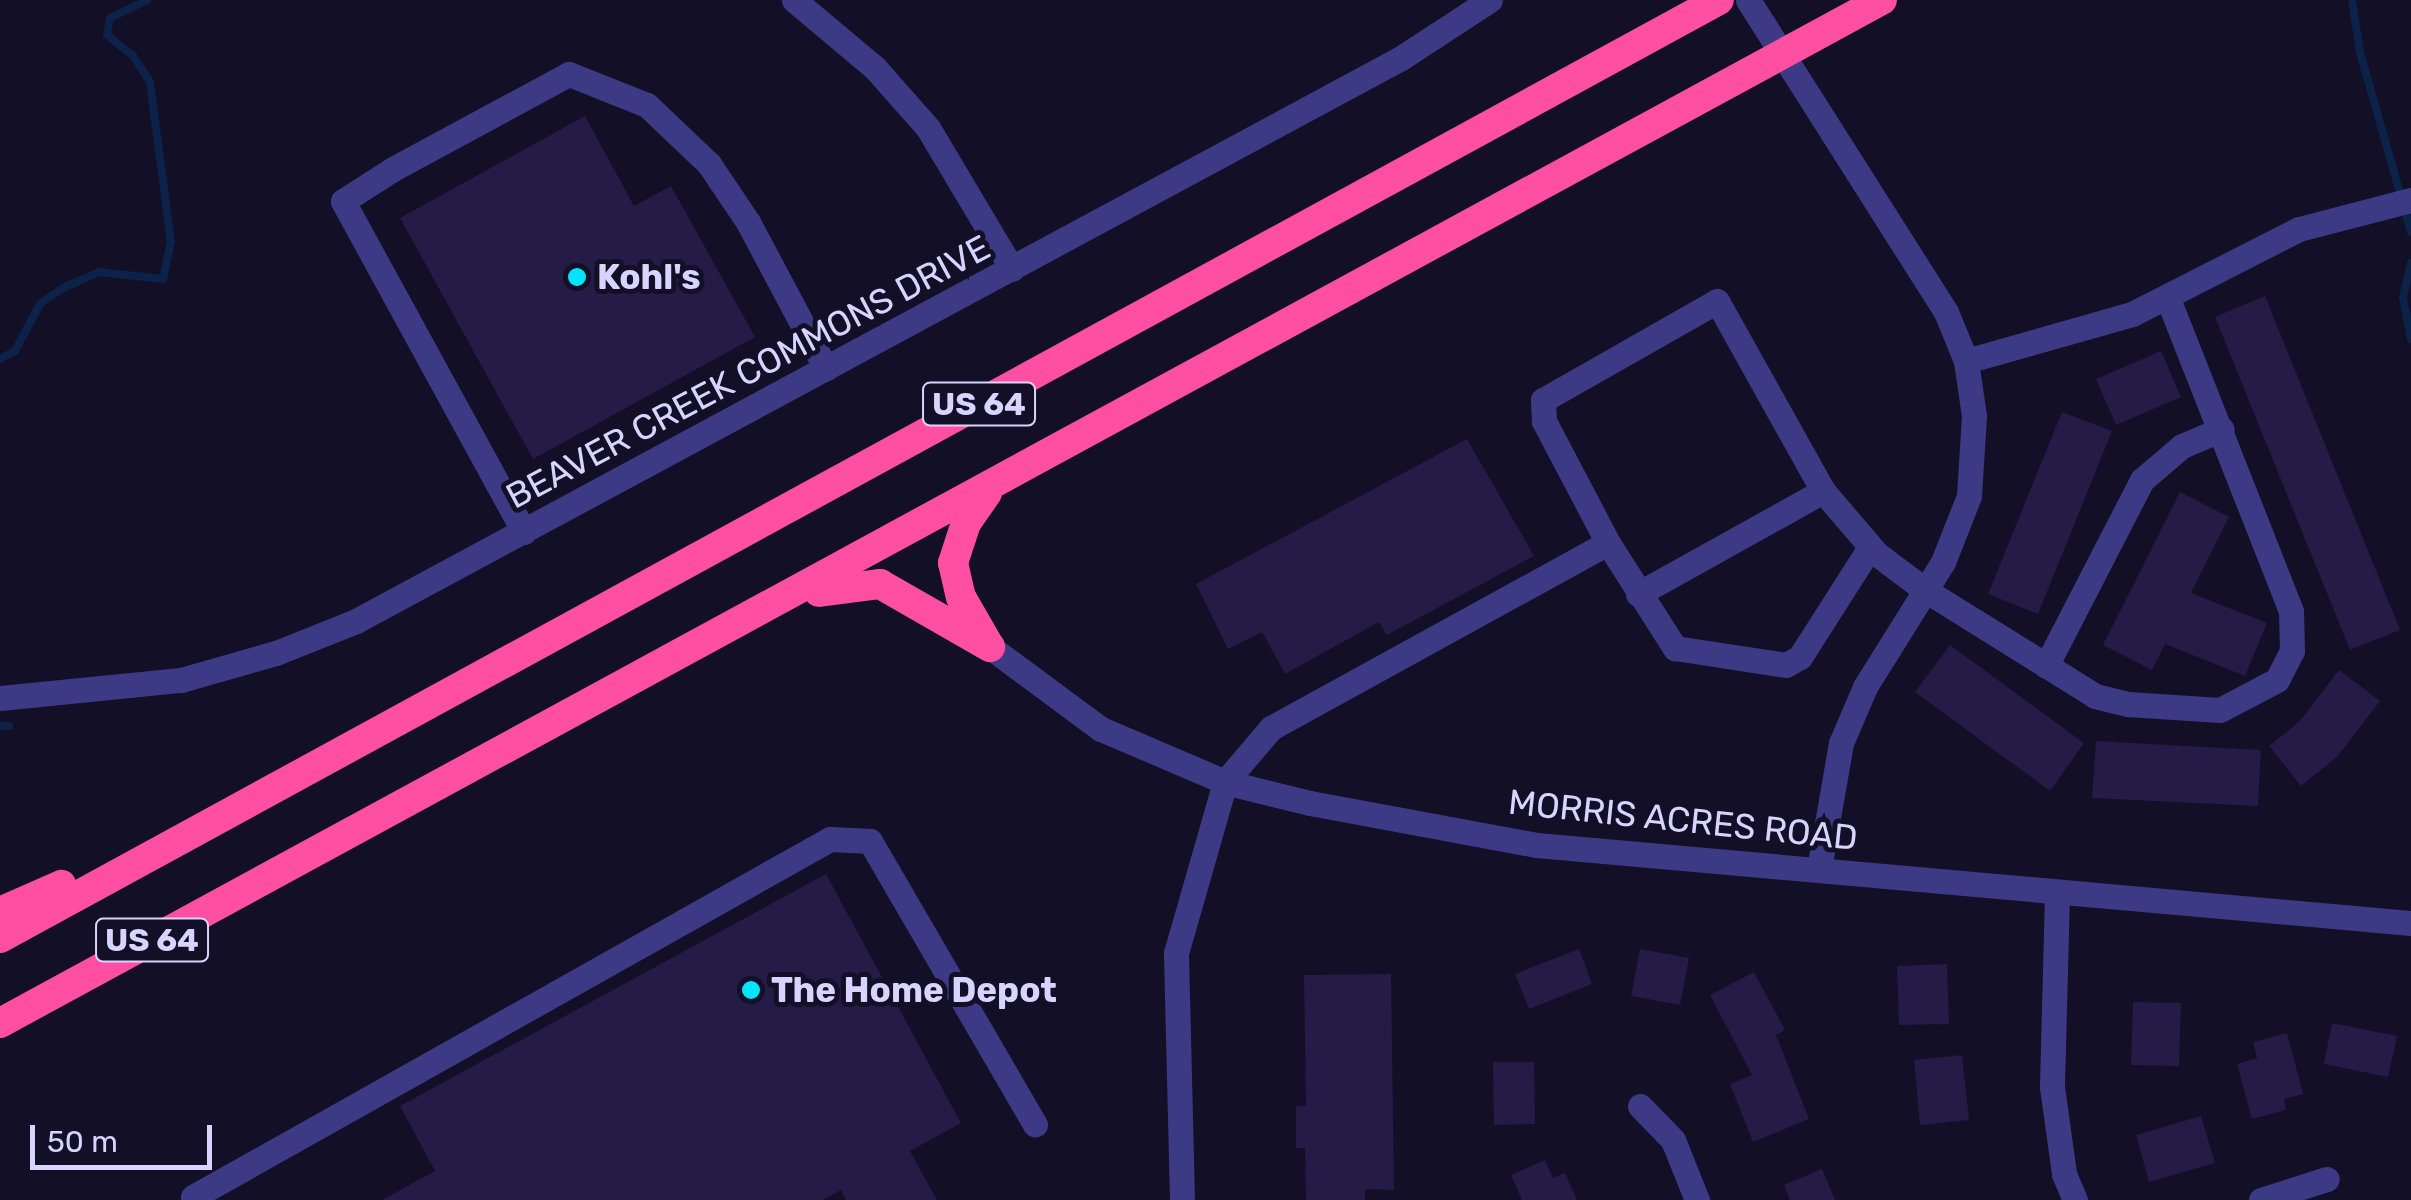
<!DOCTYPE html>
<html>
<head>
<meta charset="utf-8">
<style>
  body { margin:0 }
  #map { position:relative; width:2411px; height:1200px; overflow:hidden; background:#130f26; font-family:Rubik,sans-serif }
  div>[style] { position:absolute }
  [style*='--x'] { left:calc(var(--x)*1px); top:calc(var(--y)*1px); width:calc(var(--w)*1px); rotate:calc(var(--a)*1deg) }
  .stream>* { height:8px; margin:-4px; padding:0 4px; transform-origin:4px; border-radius:4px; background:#0c2248 }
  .building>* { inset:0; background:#241b47 }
  .minor>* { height:25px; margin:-12.5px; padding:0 12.5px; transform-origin:12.5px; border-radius:12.5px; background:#3d3a85 }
  .highway>* { height:30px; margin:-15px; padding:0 15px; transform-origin:15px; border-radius:15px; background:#ff4fa3 }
  .dots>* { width:28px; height:28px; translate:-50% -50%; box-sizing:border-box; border:5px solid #130f26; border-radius:50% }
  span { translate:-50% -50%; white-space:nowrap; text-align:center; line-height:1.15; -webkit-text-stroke:10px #130f26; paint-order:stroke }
  .shield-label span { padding:2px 8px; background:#130f26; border:2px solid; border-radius:8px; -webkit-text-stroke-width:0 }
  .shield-label { font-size:32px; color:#d9d4ff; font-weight:700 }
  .poi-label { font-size:35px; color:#d9d4ff; font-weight:700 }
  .left { translate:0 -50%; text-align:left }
  .street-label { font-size:35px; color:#d9d4ff }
  .scale { position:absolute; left:30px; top:1125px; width:182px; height:45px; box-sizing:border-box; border:5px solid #d9d4ff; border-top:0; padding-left:12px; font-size:30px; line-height:35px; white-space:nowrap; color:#d9d4ff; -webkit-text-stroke:8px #130f26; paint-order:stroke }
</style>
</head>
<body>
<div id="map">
  <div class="stream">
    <div style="--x:2352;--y:0;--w:53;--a:81.3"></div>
    <div style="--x:2360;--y:52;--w:187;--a:74.2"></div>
    <div style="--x:2411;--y:263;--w:36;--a:103"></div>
    <div style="--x:2403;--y:298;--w:42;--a:79"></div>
    <div style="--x:0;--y:359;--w:17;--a:-28"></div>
    <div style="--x:15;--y:351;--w:53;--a:-62"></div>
    <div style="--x:40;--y:304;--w:28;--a:-35"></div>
    <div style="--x:63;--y:288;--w:39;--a:-24"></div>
    <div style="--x:99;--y:272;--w:64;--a:6.2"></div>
    <div style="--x:163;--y:279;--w:38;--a:-78"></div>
    <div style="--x:171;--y:242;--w:161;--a:-97.5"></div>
    <div style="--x:150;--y:82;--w:31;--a:-123"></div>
    <div style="--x:133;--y:56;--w:33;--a:-141"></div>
    <div style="--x:107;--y:35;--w:17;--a:-80"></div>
    <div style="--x:110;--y:18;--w:41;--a:-25.9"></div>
    <div style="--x:0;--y:726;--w:9;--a:0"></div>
  </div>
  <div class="building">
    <div style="clip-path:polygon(585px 116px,634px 206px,671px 186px,755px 337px,533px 459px,400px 218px)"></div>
    <div style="clip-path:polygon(2265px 296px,2400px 630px,2350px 650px,2215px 317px)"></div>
    <div style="clip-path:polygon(2161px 351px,2181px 397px,2116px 425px,2096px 379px)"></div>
    <div style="clip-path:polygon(2062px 412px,2112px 431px,2038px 614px,1988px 594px)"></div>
    <div style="clip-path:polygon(1467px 439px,1534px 556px,1387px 635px,1379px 622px,1285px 674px,1262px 632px,1228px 649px,1196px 584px)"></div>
    <div style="clip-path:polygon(2180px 492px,2229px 517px,2191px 593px,2267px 623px,2245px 676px,2165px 644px,2152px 670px,2103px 645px)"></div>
    <div style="clip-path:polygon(1950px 645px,2084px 743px,2050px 791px,1915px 692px)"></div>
    <div style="clip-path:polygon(2339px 670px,2380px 701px,2337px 757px,2301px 786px,2269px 746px,2300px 721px)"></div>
    <div style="clip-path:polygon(2096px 741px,2261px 750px,2258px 806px,2092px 798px)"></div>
    <div style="clip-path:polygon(826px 874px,961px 1123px,910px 1151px,937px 1200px,846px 1200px,841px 1190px,822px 1200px,382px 1200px,435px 1171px,400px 1106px)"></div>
    <div style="clip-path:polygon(1579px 949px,1592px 984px,1529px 1009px,1515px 974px)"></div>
    <div style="clip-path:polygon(1640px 949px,1689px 958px,1680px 1005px,1631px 996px)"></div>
    <div style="clip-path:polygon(1947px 964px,1949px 1024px,1899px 1025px,1897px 966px)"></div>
    <div style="clip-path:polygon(1754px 972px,1785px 1030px,1776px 1035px,1809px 1119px,1753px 1142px,1730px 1084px,1752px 1075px,1710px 995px)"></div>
    <div style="clip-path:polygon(1391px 974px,1394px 1190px,1365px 1189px,1365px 1200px,1306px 1200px,1305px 1148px,1296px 1148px,1296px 1106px,1306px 1106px,1304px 975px)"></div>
    <div style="clip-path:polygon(2133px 1002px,2181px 1003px,2179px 1066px,2131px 1065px)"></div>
    <div style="clip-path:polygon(2332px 1023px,2397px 1036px,2388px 1077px,2324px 1064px)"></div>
    <div style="clip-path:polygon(2287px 1033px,2303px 1094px,2284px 1099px,2286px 1110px,2252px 1119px,2237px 1064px,2257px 1058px,2253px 1042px)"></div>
    <div style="clip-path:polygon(1962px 1055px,1969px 1120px,1920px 1125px,1914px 1060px)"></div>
    <div style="clip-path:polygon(1493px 1062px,1534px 1062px,1535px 1124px,1494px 1125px)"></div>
    <div style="clip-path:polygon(2201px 1116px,2215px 1163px,2149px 1182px,2136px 1135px)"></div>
    <div style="clip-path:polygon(1545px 1160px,1553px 1178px,1565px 1173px,1577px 1200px,1522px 1200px,1511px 1175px)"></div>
    <div style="clip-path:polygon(1822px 1169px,1835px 1200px,1790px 1200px,1784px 1185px)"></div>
  </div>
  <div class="minor">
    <div style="--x:794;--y:0;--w:106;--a:40"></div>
    <div style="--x:875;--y:68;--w:80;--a:48.5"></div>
    <div style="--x:928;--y:128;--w:164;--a:59.2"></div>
    <div style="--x:1748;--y:0;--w:370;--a:57.6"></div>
    <div style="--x:1946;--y:312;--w:53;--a:67.8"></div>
    <div style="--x:1966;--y:361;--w:56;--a:81.7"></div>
    <div style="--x:1974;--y:416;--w:80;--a:93.6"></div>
    <div style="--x:1969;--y:496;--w:71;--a:111.5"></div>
    <div style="--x:1943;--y:562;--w:147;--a:122"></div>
    <div style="--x:1865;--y:687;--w:61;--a:113.2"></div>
    <div style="--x:1841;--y:743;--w:128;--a:99.9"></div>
    <div style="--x:1966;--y:361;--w:173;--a:-15.8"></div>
    <div style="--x:2132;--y:314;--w:187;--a:-27"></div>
    <div style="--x:2299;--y:229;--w:116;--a:-14.5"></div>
    <div style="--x:524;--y:532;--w:377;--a:-118.7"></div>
    <div style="--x:343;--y:201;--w:59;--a:-32.6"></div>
    <div style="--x:393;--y:169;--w:200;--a:-28.4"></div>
    <div style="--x:569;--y:74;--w:84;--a:21.7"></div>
    <div style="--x:647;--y:105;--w:86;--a:43.6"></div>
    <div style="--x:709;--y:164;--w:70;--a:56.1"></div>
    <div style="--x:748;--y:222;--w:166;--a:62"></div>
    <div style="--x:1608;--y:543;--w:125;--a:57.5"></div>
    <div style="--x:1675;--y:648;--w:112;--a:8.7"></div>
    <div style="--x:1786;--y:665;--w:16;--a:-30"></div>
    <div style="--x:1800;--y:657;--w:130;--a:-57.5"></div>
    <div style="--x:1638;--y:594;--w:212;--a:-29.1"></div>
    <div style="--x:990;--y:647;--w:138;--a:36.5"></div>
    <div style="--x:1101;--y:729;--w:135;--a:23.1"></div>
    <div style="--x:1225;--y:782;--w:88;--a:13.9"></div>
    <div style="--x:1310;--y:803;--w:231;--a:10.5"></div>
    <div style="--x:1537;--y:845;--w:877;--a:5.1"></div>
    <div style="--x:2046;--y:666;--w:209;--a:-62.7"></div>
    <div style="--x:2142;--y:480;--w:52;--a:-40.4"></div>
    <div style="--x:2182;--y:446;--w:43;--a:-23"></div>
    <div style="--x:0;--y:698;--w:182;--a:-5.7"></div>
    <div style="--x:181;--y:680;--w:99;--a:-15.9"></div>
    <div style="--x:276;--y:653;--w:86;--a:-21.8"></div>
    <div style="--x:356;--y:621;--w:1187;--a:-28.31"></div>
    <div style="--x:1401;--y:58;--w:106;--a:-33.1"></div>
    <div style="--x:2057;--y:894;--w:193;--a:91.5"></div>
    <div style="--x:2052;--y:1087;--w:88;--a:82.1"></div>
    <div style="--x:2064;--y:1174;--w:28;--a:67"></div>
    <div style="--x:1640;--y:1106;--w:47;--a:45.9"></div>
    <div style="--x:1673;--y:1140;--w:65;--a:68.2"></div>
    <div style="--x:193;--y:1197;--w:731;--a:-29.34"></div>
    <div style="--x:830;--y:839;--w:40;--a:2.9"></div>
    <div style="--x:870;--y:841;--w:328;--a:59.8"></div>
    <div style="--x:1182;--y:1200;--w:247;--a:-91.4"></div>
    <div style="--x:1176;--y:953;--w:178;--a:-74"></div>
    <div style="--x:1225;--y:782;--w:71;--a:-49.6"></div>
    <div style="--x:1271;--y:728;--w:384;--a:-28.8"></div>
    <div style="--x:1608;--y:543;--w:138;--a:-117.7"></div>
    <div style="--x:1544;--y:421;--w:21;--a:-93"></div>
    <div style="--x:1543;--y:400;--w:200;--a:-29.6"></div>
    <div style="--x:1717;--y:301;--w:218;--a:60.8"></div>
    <div style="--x:1823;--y:491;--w:83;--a:49.4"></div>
    <div style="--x:1877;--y:554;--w:60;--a:36.9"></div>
    <div style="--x:1925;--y:590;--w:200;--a:31.9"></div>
    <div style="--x:2095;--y:696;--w:34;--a:14"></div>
    <div style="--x:2128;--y:704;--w:92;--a:3.7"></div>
    <div style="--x:2220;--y:710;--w:64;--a:-27.8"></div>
    <div style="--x:2277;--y:680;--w:33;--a:-63"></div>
    <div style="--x:2292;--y:651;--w:40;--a:-91.4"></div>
    <div style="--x:2291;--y:611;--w:336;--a:-111.5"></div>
    <div style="--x:2261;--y:1200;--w:69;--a:-17.7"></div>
  </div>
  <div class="highway">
    <div style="--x:987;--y:493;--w:37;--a:125"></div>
    <div style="--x:966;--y:523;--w:42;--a:108"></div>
    <div style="--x:953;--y:563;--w:35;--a:77"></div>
    <div style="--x:961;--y:597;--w:54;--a:60.1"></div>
    <div style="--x:819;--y:592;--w:62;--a:-7.5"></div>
    <div style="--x:880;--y:584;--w:127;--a:29.8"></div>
    <div style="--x:0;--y:912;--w:67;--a:-23.9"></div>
    <div style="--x:0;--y:938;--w:1958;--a:-28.62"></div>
    <div style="--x:0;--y:1023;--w:2142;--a:-28.53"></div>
  </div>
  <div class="dots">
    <div style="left:577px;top:277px;background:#00e5ff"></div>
    <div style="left:751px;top:990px;background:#00e5ff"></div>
  </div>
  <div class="shield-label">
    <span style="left:979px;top:404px">US 64</span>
    <span style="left:152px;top:940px">US 64</span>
  </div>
  <div class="poi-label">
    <span class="left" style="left:597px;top:277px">Kohl's</span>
    <span class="left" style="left:771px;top:990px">The Home Depot</span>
  </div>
  <div class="street-label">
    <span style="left:748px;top:372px;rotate:-28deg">BEAVER CREEK COMMONS DRIVE</span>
    <span style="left:1683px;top:820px;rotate:6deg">MORRIS ACRES ROAD</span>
  </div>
  <div class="scale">50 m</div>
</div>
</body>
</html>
